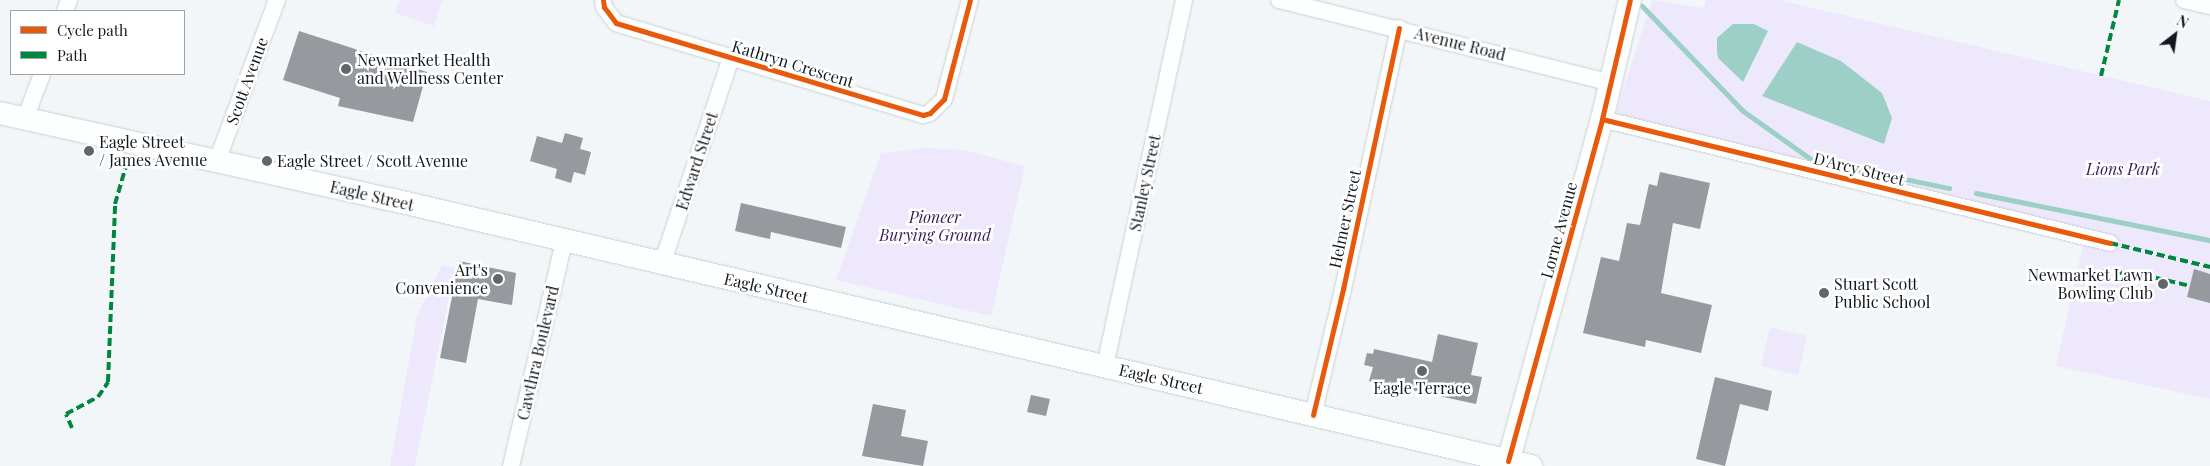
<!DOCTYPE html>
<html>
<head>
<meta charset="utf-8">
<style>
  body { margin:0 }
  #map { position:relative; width:2210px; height:466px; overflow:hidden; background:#f2f6f9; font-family:"Playfair Display",serif }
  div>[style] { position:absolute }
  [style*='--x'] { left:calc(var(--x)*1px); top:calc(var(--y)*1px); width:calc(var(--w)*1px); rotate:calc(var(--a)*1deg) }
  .green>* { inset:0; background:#eee8fc }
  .water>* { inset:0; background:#9cd0c6 }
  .stream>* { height:5px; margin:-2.5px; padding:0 2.5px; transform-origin:2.5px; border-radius:2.5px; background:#9cd0c6 }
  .building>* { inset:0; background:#96999d }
  .roads { filter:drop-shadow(0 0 1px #cad0d3) drop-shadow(0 0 1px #cad0d3) }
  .street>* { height:16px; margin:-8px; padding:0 8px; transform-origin:8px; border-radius:8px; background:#fdfefe }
  .secondary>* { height:22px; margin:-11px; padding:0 11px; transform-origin:11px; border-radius:11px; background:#fdfefe }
  .quiet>* { height:4px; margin-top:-2px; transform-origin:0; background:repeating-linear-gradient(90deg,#00873e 0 8px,transparent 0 12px) }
  .cycleway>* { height:5px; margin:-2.5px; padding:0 2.5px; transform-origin:2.5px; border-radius:2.5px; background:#e8590c }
  .dots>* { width:14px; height:14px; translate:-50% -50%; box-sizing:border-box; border:2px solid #fff; border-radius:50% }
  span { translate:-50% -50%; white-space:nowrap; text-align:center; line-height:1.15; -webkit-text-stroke:5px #fff; paint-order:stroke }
  .street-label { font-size:16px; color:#12181d }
  .poi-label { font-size:16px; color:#12181d }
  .left { translate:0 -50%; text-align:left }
  .right { translate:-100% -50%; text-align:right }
  .park-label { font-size:16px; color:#391a58; font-style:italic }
  .legend { position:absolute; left:10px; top:10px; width:175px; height:65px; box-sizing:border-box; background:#fff; border:1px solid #a0a3a5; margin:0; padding:6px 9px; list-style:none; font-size:15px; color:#12181d }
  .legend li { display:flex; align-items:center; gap:10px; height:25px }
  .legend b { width:25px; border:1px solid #a0a3a5 }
  .north { position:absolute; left:2150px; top:10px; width:50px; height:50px; -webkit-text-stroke:4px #fff; paint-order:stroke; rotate:30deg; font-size:14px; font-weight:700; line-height:20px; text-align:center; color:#12181d }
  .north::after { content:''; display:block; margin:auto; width:18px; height:22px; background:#12181d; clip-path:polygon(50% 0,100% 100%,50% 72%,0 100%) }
</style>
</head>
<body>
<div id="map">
  <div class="green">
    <div style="clip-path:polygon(399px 0,442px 0,434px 26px,395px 13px)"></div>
    <div style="clip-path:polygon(1652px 0,1704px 8px,1706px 0,1779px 0,2210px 101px,2210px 399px,2056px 366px,2083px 245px,1613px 122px)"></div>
    <div style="clip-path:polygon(924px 148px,964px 150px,1025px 166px,991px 316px,836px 280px,881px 153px)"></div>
    <div style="clip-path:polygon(442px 265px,455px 268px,415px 466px,390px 466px,417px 316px)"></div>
    <div style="clip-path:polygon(1770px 327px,1807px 336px,1798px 375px,1761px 366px)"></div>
  </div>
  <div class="water">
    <div style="clip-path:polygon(1733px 24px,1754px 24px,1768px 31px,1743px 82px,1718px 58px,1717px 51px,1717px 38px)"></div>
    <div style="clip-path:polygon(1797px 42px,1841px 61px,1882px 93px,1892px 118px,1884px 144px,1762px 96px)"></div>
  </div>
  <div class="stream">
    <div style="--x:1642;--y:6;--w:146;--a:46.1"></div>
    <div style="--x:1743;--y:111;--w:85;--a:35.4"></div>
    <div style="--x:1812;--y:160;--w:140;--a:11.6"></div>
    <div style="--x:1976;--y:193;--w:239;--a:11.4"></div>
  </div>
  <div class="building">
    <div style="clip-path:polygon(299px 31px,427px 72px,413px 122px,338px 106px,340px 98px,283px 80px)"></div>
    <div style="clip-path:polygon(565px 133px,583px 138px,580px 149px,591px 152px,585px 175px,574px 172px,571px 183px,555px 178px,557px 169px,530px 161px,537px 136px,562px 143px)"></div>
    <div style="clip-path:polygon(1660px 172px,1710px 183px,1700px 229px,1673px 223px,1661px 293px,1712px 305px,1701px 353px,1646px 340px,1645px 347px,1583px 333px,1601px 257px,1619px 261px,1627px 223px,1640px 225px,1649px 184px,1657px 186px)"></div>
    <div style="clip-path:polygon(741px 203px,846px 227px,841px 248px,771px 232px,770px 239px,735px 231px)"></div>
    <div style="clip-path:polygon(459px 261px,516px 273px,512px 305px,478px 299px,466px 363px,440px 358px)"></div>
    <div style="clip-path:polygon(2194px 269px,2210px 274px,2210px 303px,2187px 297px)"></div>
    <div style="clip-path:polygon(1438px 334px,1478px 343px,1471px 375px,1482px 377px,1476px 404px,1369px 381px,1373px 367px,1364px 365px,1367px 353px,1373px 354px,1374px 349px,1432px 362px)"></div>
    <div style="clip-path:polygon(1715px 377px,1772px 391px,1768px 411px,1740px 404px,1725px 466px,1696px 459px)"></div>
    <div style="clip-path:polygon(1031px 395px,1050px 399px,1046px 416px,1027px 412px)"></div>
    <div style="clip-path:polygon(873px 404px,906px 410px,901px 436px,928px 441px,923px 466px,862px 456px)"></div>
  </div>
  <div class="roads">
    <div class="street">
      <div style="--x:603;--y:0;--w:7;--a:82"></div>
      <div style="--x:604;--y:7;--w:20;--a:53"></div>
      <div style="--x:616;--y:23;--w:320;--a:16.7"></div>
      <div style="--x:923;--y:115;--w:7;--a:-16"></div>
      <div style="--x:930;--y:113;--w:20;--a:-45"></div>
      <div style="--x:944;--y:99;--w:102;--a:-75.3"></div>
      <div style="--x:1279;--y:0;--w:342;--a:14"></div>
      <div style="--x:2184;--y:0;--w:27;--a:13"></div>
      <div style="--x:65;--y:11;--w:12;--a:-70"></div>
      <div style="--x:25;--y:119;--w:48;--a:-69.3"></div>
      <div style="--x:1602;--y:119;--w:523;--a:13.72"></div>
      <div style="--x:217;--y:161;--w:172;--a:-69.6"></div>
      <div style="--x:662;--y:264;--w:217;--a:-71.5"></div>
      <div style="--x:1105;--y:366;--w:374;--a:-77.8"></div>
      <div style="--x:1313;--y:415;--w:130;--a:-76.6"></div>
      <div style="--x:1343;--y:289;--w:267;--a:-77.9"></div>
      <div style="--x:511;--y:466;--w:231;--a:-76.7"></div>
    </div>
    <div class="secondary">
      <div style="--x:0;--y:113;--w:398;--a:12.5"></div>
      <div style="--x:389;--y:199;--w:1173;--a:13.16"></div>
      <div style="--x:1507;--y:466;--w:360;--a:-74.7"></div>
      <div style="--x:1602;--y:119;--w:122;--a:-76.8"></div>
    </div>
  </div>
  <div class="quiet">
    <div style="--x:2101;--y:76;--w:78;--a:-76.7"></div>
    <div style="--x:2110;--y:243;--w:103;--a:13.5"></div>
    <div style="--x:2102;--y:271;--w:42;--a:5.4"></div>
    <div style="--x:2144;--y:275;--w:47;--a:13.4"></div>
    <div style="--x:72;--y:428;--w:15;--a:-113"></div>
    <div style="--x:66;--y:414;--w:36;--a:-28"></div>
    <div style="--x:98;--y:397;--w:18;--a:-56"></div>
    <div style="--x:108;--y:382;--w:178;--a:-87.7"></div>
    <div style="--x:115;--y:204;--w:47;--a:-73.9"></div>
  </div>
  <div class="cycleway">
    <div style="--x:603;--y:0;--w:7;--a:82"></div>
    <div style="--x:604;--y:7;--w:20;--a:53"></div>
    <div style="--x:616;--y:23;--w:320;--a:16.7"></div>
    <div style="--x:923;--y:115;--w:7;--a:-16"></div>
    <div style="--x:930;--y:113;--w:20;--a:-45"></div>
    <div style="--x:944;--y:99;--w:102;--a:-75.3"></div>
    <div style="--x:1602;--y:119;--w:523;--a:13.72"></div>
    <div style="--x:1313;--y:415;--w:130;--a:-76.6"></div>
    <div style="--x:1343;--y:289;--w:267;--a:-77.9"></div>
    <div style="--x:1508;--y:461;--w:355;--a:-74.6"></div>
    <div style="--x:1602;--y:119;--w:122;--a:-76.8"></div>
  </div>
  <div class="dots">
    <div style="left:346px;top:69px;background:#60666a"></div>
    <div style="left:89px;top:151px;background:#60666a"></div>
    <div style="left:267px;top:161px;background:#60666a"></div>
    <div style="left:498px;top:279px;background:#60666a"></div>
    <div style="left:2163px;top:284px;background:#60666a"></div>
    <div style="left:1824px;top:293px;background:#60666a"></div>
    <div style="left:1422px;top:371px;background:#60666a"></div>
  </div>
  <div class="street-label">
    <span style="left:1460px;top:44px;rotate:14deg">Avenue Road</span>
    <span style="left:793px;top:64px;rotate:17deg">Kathryn Crescent</span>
    <span style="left:247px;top:81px;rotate:-70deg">Scott Avenue</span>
    <span style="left:697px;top:161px;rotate:-72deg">Edward Street</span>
    <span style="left:1859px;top:169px;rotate:14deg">D'Arcy Street</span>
    <span style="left:1145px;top:183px;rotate:-78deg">Stanley Street</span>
    <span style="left:372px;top:196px;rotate:13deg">Eagle Street</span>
    <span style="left:1345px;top:219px;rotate:-78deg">Helmer Street</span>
    <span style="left:1559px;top:230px;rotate:-75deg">Lorne Avenue</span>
    <span style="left:766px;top:288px;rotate:13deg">Eagle Street</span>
    <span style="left:538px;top:353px;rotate:-77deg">Cawthra Boulevard</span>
    <span style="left:1161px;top:379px;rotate:13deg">Eagle Street</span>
  </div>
  <div class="poi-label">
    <span class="left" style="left:357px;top:69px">Newmarket Health<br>and Wellness Center</span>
    <span class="left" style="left:99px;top:151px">Eagle Street<br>/ James Avenue</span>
    <span class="left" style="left:277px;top:161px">Eagle Street / Scott Avenue</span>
    <span class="right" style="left:488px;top:279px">Art's<br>Convenience</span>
    <span class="right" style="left:2153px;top:284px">Newmarket Lawn<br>Bowling Club</span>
    <span class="left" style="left:1834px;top:293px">Stuart Scott<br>Public School</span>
    <span style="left:1422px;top:388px">Eagle Terrace</span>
  </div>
  <div class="park-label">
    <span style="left:2123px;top:169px">Lions Park</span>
    <span style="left:935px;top:226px">Pioneer<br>Burying Ground</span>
  </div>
  <ul class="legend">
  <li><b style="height:6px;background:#e8590c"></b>Cycle path</li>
  <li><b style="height:6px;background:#00873e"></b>Path</li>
  </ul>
  <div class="north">N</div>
</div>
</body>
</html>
